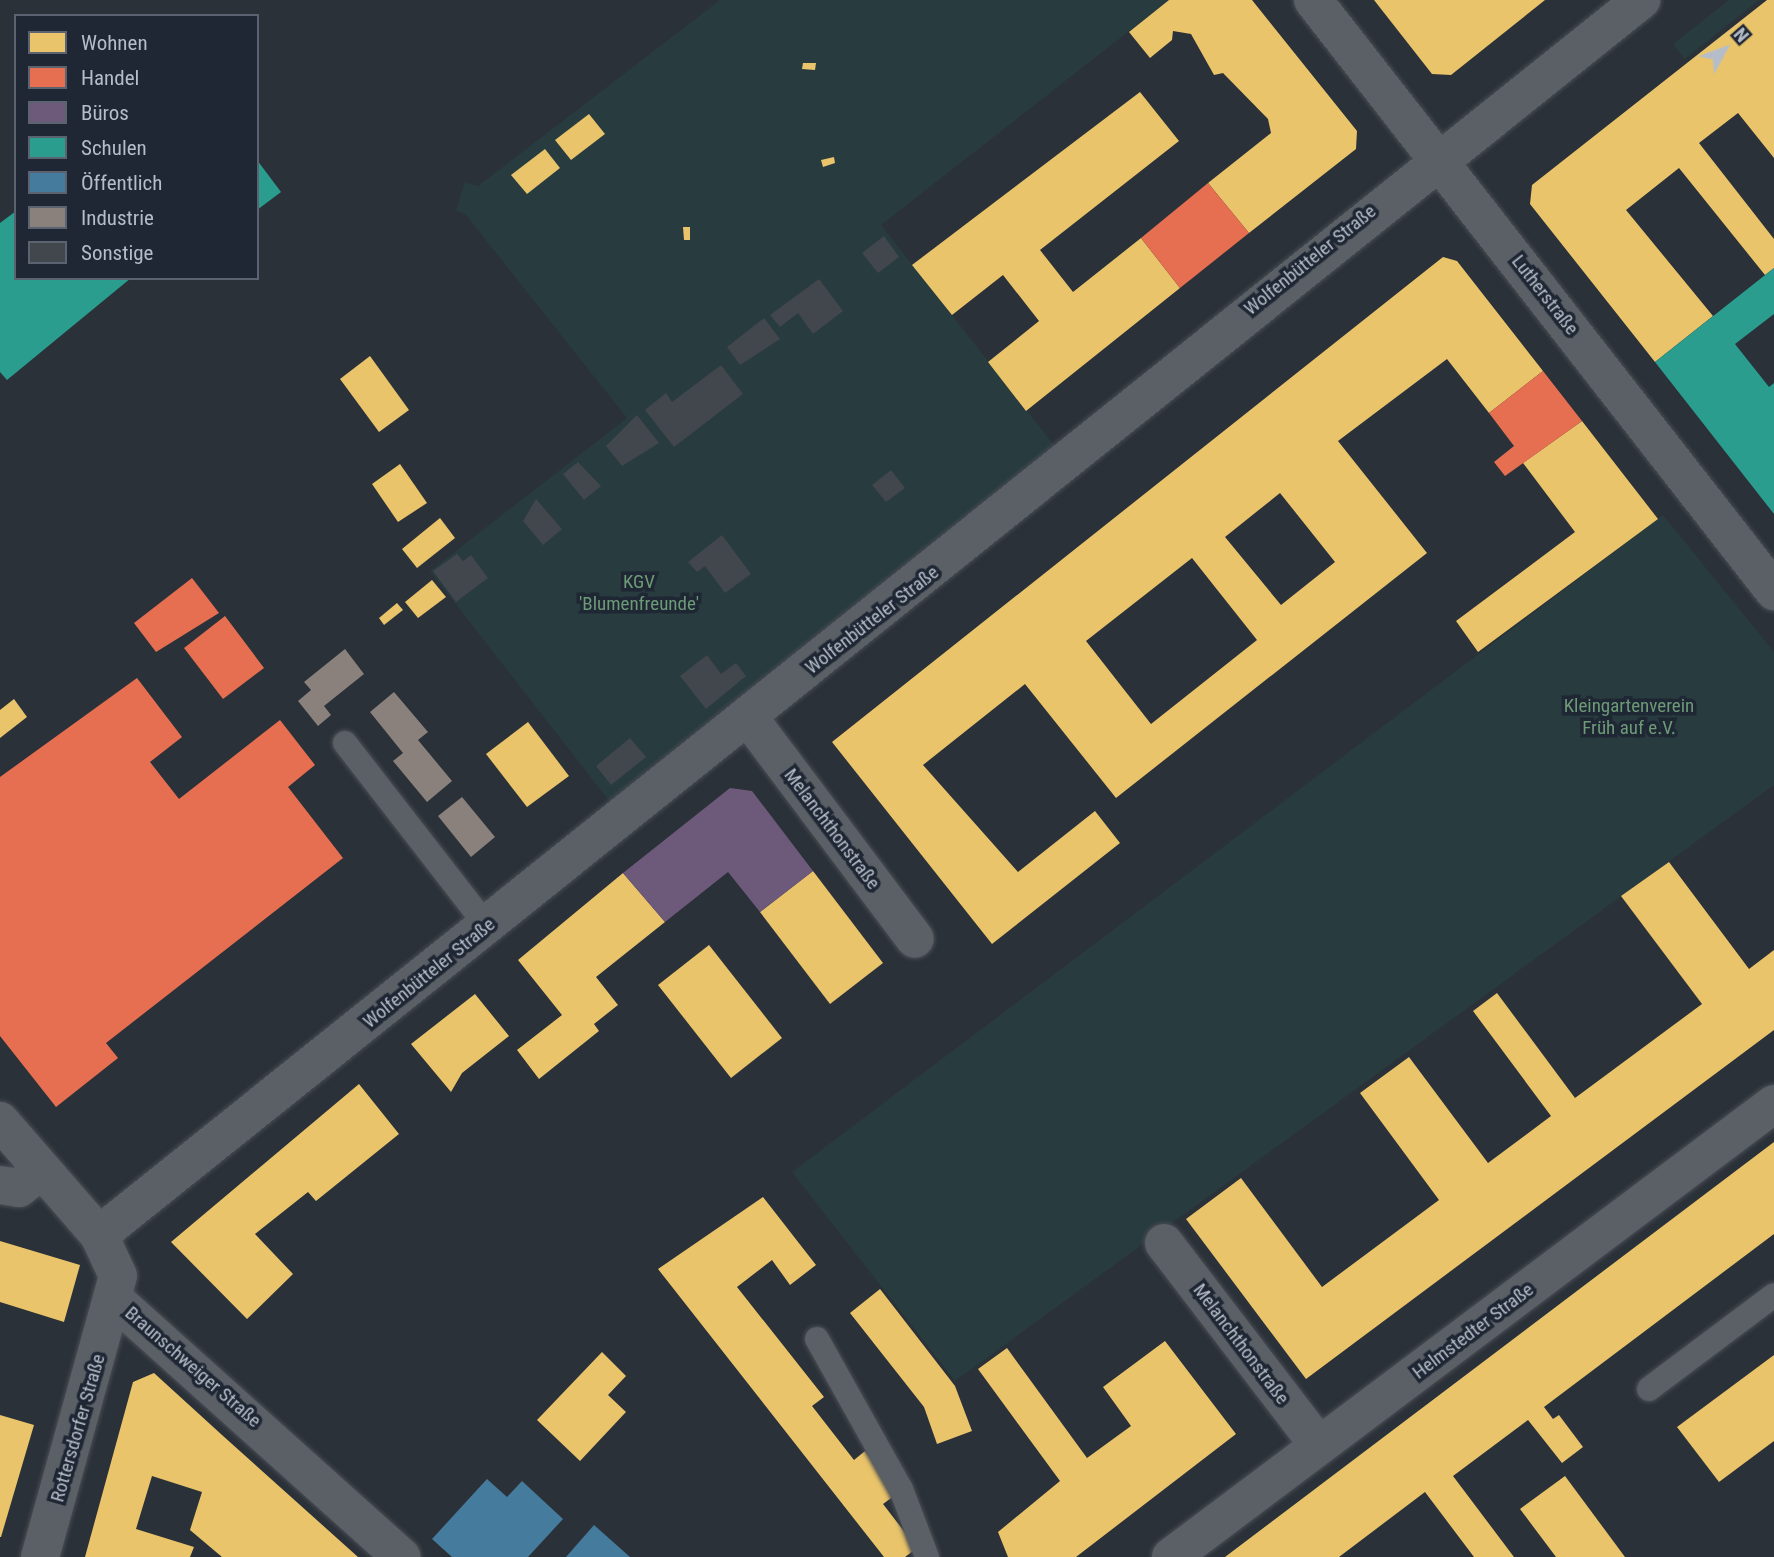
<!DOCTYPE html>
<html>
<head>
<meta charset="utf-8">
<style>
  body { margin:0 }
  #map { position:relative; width:1774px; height:1557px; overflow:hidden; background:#2b3138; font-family:"Roboto Condensed",sans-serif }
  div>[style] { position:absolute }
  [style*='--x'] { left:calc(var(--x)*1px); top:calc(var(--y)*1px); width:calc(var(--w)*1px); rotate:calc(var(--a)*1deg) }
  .green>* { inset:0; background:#283b3e }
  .homes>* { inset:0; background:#e9c46a }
  .shops>* { inset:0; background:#e76f51 }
  .offices>* { inset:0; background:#6d597a }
  .schools>* { inset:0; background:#2a9d8f }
  .public>* { inset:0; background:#457b9d }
  .industry>* { inset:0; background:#8a817c }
  .building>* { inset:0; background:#42464d }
  .roads { filter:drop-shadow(0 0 2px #494d53) drop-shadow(0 0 2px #494d53) }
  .lane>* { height:24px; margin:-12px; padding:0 12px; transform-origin:12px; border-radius:12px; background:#5b5f66 }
  .street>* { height:38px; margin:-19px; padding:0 19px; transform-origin:19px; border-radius:19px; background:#5b5f66 }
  span { translate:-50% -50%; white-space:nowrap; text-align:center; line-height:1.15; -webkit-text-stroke:7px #1e2733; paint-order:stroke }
  .street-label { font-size:19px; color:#b5bdc9 }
  .park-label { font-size:19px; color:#6d9a77 }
  .legend { position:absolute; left:14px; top:14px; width:245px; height:266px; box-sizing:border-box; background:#1e2733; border:2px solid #5a636f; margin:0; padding:9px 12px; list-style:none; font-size:21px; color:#b5bdc9 }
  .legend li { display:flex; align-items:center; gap:14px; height:35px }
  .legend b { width:35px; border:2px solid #5a636f }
  .north { position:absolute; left:1690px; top:14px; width:70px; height:70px; -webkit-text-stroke:5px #1e2733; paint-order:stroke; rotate:49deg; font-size:19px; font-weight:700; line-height:28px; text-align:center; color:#b5bdc9 }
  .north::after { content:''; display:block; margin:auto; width:24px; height:32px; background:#b5bdc9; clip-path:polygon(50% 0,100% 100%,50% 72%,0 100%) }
</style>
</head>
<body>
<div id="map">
  <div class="green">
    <div style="clip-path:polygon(720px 0,1169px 0,881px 225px,1057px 449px,610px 802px,430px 571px,627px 418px,466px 215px,456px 210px,465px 182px,478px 186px)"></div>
    <div style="clip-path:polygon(1729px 0,1759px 0,1685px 59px,1673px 44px)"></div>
    <div style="clip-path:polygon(1663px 515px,1774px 652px,1774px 785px,955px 1381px,792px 1172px)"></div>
  </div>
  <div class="homes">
    <div style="clip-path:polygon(1169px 0,1252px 0,1357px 131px,1356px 149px,1249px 233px,1208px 183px,1271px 133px,1268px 119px,1223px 73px,1214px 75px,1191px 34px,1173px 31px,1172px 40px,1150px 58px,1129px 32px)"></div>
    <div style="clip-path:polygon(1374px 0,1545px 0,1451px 75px,1432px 74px)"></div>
    <div style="clip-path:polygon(1767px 0,1774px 0,1774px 158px,1738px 113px,1699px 143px,1774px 239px,1774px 268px,1765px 275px,1679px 168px,1626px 210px,1713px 316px,1655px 362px,1530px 204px,1532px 185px)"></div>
    <div style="clip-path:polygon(803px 63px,816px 63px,815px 70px,802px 69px)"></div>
    <div style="clip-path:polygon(1140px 92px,1179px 141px,1040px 250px,1073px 292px,1141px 238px,1180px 288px,1026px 411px,988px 362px,1039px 321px,1003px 275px,952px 315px,912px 265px)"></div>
    <div style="clip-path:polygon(589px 114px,605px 134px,571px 160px,555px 140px)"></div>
    <div style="clip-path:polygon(545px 149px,560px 168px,527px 194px,511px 175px)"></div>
    <div style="clip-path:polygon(834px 157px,835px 163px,823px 167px,821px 160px)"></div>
    <div style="clip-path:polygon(683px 227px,690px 227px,690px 240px,684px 240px)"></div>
    <div style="clip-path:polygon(evenodd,1443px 257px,1457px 261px,1543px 371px,1489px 413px,1447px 359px,1338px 441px,1427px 553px,1116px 798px,1025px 684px,923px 765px,1018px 872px,1095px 811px,1120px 843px,992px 944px,832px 742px,1443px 257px,1280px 493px,1335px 562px,1281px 605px,1225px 537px,1280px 493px,1443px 257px,1192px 558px,1257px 640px,1151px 724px,1086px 641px,1192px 558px)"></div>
    <div style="clip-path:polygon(370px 356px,409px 410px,379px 432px,340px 379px)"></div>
    <div style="clip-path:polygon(1582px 421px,1658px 519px,1478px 652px,1456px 621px,1575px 532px,1523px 463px)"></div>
    <div style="clip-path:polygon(400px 464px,427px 503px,398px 522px,372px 484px)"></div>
    <div style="clip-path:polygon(440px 518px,455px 538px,417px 568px,402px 549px)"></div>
    <div style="clip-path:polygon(432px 580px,446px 597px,418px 618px,405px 602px)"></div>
    <div style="clip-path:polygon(397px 603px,403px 610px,384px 625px,379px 618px)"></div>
    <div style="clip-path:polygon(14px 699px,27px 717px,0 738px,0 710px)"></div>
    <div style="clip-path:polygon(528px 722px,569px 776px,527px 807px,486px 754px)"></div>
    <div style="clip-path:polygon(1669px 862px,1749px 969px,1774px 950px,1774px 1030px,1306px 1379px,1186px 1219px,1241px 1178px,1322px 1287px,1439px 1200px,1360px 1093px,1409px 1057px,1488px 1163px,1551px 1116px,1473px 1011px,1497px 993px,1575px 1098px,1702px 1004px,1621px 896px)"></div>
    <div style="clip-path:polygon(813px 871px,883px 963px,830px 1004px,760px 912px)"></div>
    <div style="clip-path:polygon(623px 873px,665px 922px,596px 977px,618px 1005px,594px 1024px,599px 1031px,539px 1079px,517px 1050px,562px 1015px,518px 960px)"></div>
    <div style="clip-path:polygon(709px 945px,782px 1038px,731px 1078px,658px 985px)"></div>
    <div style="clip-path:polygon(475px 994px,509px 1036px,462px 1073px,451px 1092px,411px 1044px)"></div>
    <div style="clip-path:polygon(359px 1084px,399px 1134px,316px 1201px,308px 1192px,255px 1234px,293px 1274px,247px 1319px,171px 1242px)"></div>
    <div style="clip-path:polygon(1774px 1142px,1774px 1234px,1544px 1407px,1553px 1419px,1559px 1415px,1583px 1447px,1562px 1463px,1528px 1420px,1453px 1476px,1514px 1557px,1474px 1557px,1425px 1492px,1339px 1557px,1225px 1557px)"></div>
    <div style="clip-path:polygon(763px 1197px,816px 1265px,790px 1285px,772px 1260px,737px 1287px,824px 1397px,812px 1406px,854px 1460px,865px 1451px,898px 1493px,883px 1504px,917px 1548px,905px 1557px,884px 1557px,658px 1269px)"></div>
    <div style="clip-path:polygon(0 1241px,80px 1265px,64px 1322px,0 1302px)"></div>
    <div style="clip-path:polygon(880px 1289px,955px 1386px,972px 1431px,937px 1444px,924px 1407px,850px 1313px)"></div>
    <div style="clip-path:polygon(1165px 1341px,1236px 1434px,1076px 1557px,1008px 1557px,998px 1532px,1060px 1481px,978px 1369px,1007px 1348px,1087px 1458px,1131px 1426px,1103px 1387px)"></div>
    <div style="clip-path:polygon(602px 1352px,626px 1376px,608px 1395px,626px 1412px,580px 1461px,537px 1420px)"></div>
    <div style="clip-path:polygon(1774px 1355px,1774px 1441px,1719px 1482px,1677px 1427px)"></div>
    <div style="clip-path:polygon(154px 1373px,222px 1435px,358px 1557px,222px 1557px,190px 1530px,202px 1492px,152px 1476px,136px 1529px,194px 1547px,190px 1557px,85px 1557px,133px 1382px)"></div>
    <div style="clip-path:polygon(0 1415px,34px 1425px,1px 1537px,0 1537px)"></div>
    <div style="clip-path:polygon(1565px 1476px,1625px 1557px,1556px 1557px,1520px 1509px)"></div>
  </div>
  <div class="shops">
    <div style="clip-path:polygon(1208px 183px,1249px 233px,1180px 288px,1141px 238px)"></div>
    <div style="clip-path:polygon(1543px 371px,1582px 421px,1505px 476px,1494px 462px,1514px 446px,1489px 413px)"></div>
    <div style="clip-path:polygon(192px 578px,219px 613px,156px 652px,134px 623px)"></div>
    <div style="clip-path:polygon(225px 616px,264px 668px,223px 699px,184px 648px)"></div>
    <div style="clip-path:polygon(137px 678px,182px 737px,150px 762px,179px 799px,280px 720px,315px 765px,288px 787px,343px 858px,106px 1043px,118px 1058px,56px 1107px,0 1036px,0 777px)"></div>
  </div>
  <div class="offices">
    <div style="clip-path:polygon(730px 788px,752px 791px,813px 871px,760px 912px,728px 872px,665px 922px,623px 873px)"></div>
  </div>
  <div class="schools">
    <div style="clip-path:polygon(257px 160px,281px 192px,257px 210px)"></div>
    <div style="clip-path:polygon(16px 211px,16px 278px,131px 278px,7px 380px,0 372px,0 223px)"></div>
    <div style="clip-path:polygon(1774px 268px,1774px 314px,1735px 344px,1769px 387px,1774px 383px,1774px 514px,1655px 362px)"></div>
  </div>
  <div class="public">
    <div style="clip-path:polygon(487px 1479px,507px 1497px,522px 1481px,563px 1519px,528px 1557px,452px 1557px,432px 1539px)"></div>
    <div style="clip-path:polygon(594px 1525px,630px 1557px,566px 1557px)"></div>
  </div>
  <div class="industry">
    <div style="clip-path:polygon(345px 649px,364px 674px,324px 706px,331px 715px,318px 726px,298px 701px,311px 690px,304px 682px)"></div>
    <div style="clip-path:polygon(394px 692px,428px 732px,418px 740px,452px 781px,427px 802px,393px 761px,403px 753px,370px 712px)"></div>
    <div style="clip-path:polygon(462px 797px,495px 837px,471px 857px,438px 816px)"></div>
  </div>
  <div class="building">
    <div style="clip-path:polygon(884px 236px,899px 257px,878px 273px,862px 253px)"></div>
    <div style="clip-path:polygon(819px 279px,843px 311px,813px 334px,798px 313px,780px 327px,770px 315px)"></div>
    <div style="clip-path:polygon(764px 318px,780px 339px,740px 365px,727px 347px)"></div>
    <div style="clip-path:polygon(721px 365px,743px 394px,674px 447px,645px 410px,666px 393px,672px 402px)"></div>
    <div style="clip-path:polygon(637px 415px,659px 443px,622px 466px,606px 446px)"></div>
    <div style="clip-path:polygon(578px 462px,601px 486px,584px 500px,563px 474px)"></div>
    <div style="clip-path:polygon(891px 470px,905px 488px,886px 502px,872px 485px)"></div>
    <div style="clip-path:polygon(536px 499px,562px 529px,543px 545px,523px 521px)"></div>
    <div style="clip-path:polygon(722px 535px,751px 574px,725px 593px,705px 566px,697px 572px,688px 562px)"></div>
    <div style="clip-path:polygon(457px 554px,463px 561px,471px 555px,488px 578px,456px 602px,433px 571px)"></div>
    <div style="clip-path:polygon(707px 655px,721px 674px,736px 663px,746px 676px,706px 709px,680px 676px)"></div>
    <div style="clip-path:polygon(630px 738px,646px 757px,611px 785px,596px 766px)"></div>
  </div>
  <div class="roads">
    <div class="lane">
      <div style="--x:345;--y:743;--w:232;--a:52.2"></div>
      <div style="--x:817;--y:1339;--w:172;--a:60.8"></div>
      <div style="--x:901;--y:1489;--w:73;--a:69.1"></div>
      <div style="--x:1649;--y:1389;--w:156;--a:-36.9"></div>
    </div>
    <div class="street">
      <div style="--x:1313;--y:0;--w:750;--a:52.04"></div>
      <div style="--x:749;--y:718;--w:276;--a:53.1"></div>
      <div style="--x:0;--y:1121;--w:151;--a:49"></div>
      <div style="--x:99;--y:1235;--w:45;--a:65.1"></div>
      <div style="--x:118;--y:1276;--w:292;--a:105.5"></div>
      <div style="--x:0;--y:1185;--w:19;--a:9"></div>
      <div style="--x:19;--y:1188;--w:28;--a:-39"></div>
      <div style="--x:99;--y:1235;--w:1976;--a:-38.69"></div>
      <div style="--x:1164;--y:1243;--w:255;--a:52.6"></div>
      <div style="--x:115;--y:1300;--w:385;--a:41.9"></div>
      <div style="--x:1171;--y:1557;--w:754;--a:-36.92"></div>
    </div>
  </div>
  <div class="street-label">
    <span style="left:1310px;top:260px;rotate:-39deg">Wolfenbütteler Straße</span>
    <span style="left:1545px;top:295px;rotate:52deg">Lutherstraße</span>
    <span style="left:872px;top:620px;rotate:-38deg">Wolfenbütteler Straße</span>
    <span style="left:832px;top:829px;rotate:53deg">Melanchthonstraße</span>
    <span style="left:429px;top:973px;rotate:-39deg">Wolfenbütteler Straße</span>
    <span style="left:1473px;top:1331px;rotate:-37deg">Helmstedter Straße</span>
    <span style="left:1241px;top:1344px;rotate:53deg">Melanchthonstraße</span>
    <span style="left:193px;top:1367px;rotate:41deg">Braunschweiger Straße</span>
    <span style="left:78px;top:1428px;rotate:-74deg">Rottersdorfer Straße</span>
  </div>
  <div class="park-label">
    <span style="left:639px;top:593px">KGV<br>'Blumenfreunde'</span>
    <span style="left:1629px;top:717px">Kleingartenverein<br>Früh auf e.V.</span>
  </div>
  <ul class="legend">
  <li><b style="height:19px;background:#e9c46a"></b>Wohnen</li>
  <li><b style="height:19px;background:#e76f51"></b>Handel</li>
  <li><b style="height:19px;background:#6d597a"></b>Büros</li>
  <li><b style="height:19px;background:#2a9d8f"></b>Schulen</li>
  <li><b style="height:19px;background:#457b9d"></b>Öffentlich</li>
  <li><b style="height:19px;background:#8a817c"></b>Industrie</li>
  <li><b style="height:19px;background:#42464d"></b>Sonstige</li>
  </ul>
  <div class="north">N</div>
</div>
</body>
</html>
